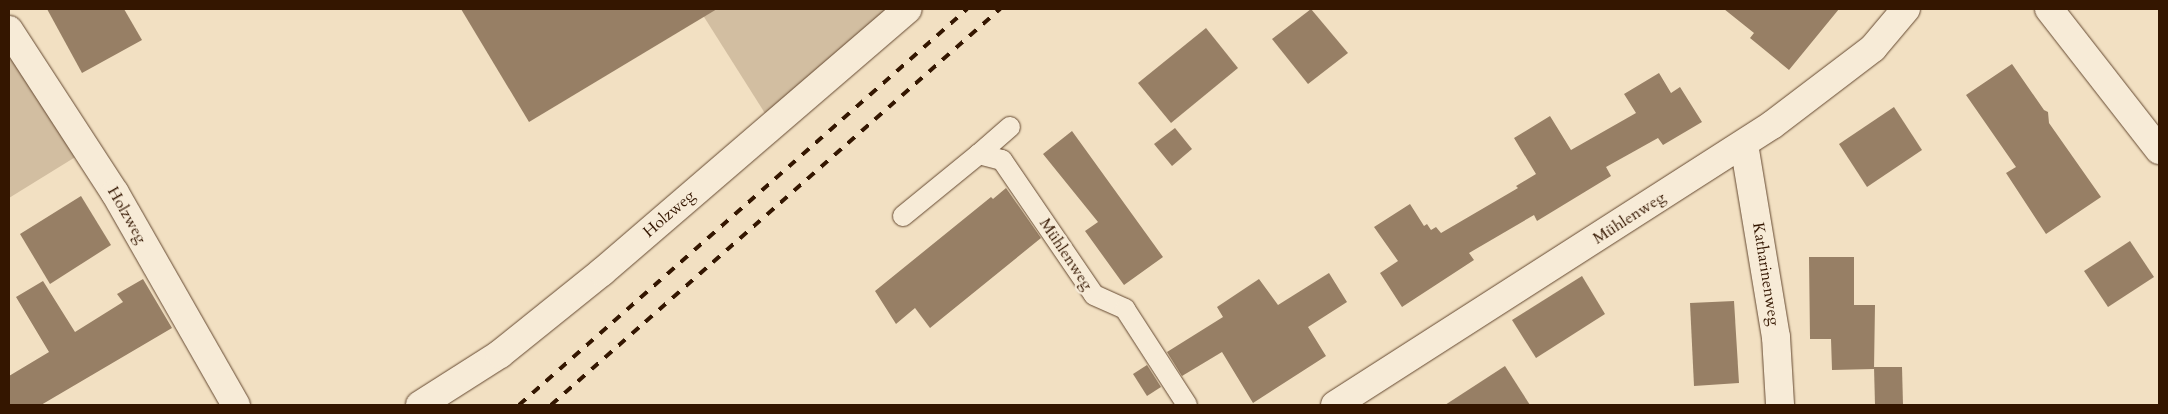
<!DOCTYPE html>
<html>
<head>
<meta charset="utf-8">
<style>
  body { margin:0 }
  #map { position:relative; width:2168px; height:414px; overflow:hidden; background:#f2e0c2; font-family:Cardo,serif }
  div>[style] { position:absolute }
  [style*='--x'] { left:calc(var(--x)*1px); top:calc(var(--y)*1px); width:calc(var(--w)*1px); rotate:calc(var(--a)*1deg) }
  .green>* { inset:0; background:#d2bea1 }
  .building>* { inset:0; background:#977f65 }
  .roads { filter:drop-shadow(0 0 1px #644830) drop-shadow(0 0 1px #644830) }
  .service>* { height:20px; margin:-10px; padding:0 10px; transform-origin:10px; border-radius:10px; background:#f7ebd7 }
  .minor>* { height:28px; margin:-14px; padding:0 14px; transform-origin:14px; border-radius:14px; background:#f7ebd7 }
  .rail>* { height:4px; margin-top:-2px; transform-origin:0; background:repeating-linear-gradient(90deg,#341600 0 9px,transparent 0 18px) }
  span { translate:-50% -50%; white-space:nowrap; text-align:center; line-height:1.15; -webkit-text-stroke:5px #f7ebd7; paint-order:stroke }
  .street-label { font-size:16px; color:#341600 }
  .frame { position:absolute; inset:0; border:10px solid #341600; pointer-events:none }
</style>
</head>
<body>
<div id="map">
  <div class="green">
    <div style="clip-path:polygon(699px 9px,890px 9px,766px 115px)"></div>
    <div style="clip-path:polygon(9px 50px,77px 156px,9px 198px)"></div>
  </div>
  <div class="building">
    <div style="clip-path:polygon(47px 9px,124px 9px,142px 40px,82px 73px)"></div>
    <div style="clip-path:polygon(461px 9px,717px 9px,529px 122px)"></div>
    <div style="clip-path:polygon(1311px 9px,1348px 53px,1308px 84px,1272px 39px)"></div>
    <div style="clip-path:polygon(1724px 9px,1839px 9px,1789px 70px,1750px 38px,1754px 33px)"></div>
    <div style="clip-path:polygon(1206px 28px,1238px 68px,1171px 123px,1138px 83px)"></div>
    <div style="clip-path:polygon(2012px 64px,2044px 110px,2048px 112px,2049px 123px,2101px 197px,2046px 234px,2006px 173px,2016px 167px,1966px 95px)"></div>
    <div style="clip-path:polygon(1659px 73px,1671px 93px,1680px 87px,1702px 122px,1663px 145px,1658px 138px,1606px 167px,1611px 176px,1537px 221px,1534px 215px,1469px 253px,1474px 260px,1402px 307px,1380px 273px,1398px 261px,1374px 227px,1410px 204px,1424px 226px,1427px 224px,1431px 230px,1436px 227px,1441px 233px,1518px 188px,1516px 186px,1536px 174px,1514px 138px,1550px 116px,1571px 150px,1636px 113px,1624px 94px)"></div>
    <div style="clip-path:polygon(1894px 107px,1922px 150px,1867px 187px,1839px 144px)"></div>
    <div style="clip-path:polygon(1175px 128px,1192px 149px,1172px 166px,1154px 144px)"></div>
    <div style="clip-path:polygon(1072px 131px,1163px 257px,1124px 285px,1085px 231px,1098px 222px,1043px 154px)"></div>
    <div style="clip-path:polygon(1006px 188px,1041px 238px,930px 328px,915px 308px,896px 324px,875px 291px,991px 197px,993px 199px)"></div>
    <div style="clip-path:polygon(81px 196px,111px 245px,50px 284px,20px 234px)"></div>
    <div style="clip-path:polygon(2130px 241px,2154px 277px,2108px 307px,2084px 271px)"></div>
    <div style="clip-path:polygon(1809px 257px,1854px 257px,1854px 305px,1875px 305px,1874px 369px,1832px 370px,1831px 339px,1810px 339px)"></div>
    <div style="clip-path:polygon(1329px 273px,1347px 302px,1308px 327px,1326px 356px,1253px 403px,1222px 352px,1182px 376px,1167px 352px,1223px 317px,1217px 307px,1259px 279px,1278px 305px)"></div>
    <div style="clip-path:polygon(1582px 276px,1605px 314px,1536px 358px,1512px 320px)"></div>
    <div style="clip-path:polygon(143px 279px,172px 328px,41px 405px,9px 405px,9px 376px,49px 352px,16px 297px,43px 281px,75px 332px,123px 302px,117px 294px)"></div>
    <div style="clip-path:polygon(1734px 301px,1739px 383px,1694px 386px,1690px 303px)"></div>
    <div style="clip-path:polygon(1147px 365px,1161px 387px,1147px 396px,1133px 374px)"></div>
    <div style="clip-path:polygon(1505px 366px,1530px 405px,1445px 405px)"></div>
    <div style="clip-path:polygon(1874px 367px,1902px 367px,1903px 405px,1875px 405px)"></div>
  </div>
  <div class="roads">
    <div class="service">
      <div style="--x:979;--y:154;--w:41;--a:-41.1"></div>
      <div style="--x:903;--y:216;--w:98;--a:-39.2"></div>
      <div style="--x:979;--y:154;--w:24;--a:15"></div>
      <div style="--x:1002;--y:160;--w:163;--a:55.7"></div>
      <div style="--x:1094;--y:295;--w:34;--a:24"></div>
      <div style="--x:1125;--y:309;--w:114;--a:57.1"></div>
    </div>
    <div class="minor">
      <div style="--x:2049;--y:9;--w:179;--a:52"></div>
      <div style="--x:9;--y:30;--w:194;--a:57"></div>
      <div style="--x:115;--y:193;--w:244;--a:60.3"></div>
      <div style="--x:1744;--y:144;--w:196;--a:80.6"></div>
      <div style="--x:1776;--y:337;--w:68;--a:86.6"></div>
      <div style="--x:420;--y:405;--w:95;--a:-32.5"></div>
      <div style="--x:500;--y:354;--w:131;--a:-38.8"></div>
      <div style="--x:602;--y:272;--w:403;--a:-40.7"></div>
      <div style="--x:1335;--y:405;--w:519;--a:-32.65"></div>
      <div style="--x:1772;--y:125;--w:127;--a:-37.3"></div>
      <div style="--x:1873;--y:48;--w:51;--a:-49.8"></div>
    </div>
  </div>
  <div class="rail">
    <div style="--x:519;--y:405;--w:598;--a:-41.47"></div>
    <div style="--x:551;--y:405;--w:599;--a:-41.41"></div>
  </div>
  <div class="street-label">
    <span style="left:669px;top:214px;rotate:-41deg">Holzweg</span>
    <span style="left:127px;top:215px;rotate:60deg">Holzweg</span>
    <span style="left:1629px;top:218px;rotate:-33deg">Mühlenweg</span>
    <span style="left:1066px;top:254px;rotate:56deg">Mühlenweg</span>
    <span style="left:1766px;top:274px;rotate:81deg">Katharinenweg</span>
  </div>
  <div class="frame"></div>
</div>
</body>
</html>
